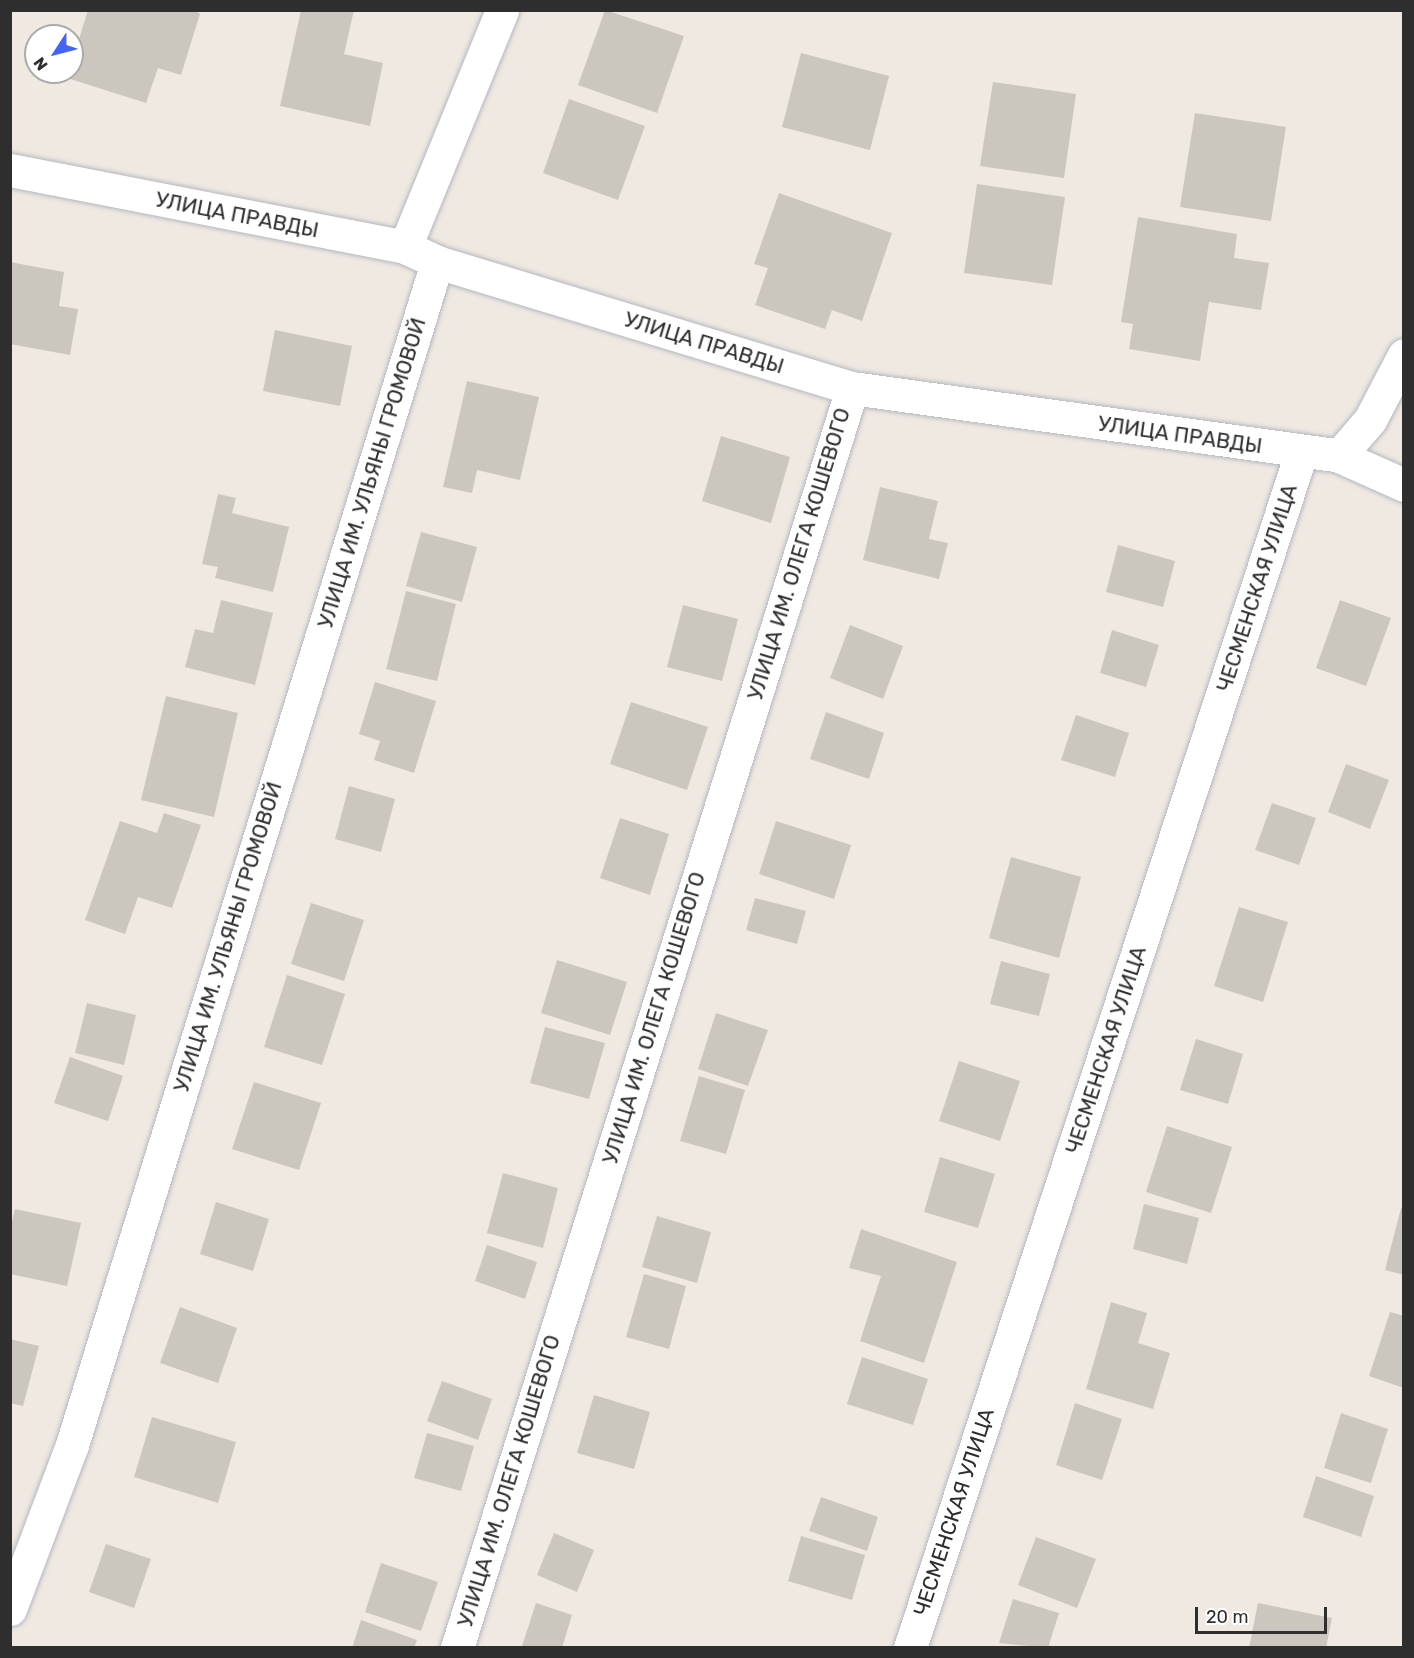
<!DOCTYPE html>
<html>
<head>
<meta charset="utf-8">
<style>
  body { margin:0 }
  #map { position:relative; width:1414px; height:1658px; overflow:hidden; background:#efe9e1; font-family:Rubik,sans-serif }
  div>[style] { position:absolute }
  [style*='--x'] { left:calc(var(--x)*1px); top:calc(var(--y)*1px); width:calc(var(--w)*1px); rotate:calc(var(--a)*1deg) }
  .building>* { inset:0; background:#cbc7bf }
  .roads { filter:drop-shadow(0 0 2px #b4b7c1) drop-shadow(0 0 2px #b4b7c1) }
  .minor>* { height:33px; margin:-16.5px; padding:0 16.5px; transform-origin:16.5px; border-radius:16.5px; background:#fff }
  span { translate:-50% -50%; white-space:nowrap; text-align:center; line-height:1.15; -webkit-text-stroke:4.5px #fff; paint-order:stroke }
  .street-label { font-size:21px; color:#2e2e2e }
  .frame { position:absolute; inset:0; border:12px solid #2e2e2e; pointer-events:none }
  .north { position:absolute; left:24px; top:24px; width:60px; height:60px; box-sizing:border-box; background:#fff; border:2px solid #ababab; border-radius:50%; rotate:234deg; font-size:16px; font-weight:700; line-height:24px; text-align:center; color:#2e2e2e }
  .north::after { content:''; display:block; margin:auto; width:21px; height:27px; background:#4264fb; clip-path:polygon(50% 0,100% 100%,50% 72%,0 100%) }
  .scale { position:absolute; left:1195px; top:1607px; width:132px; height:27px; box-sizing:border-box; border:3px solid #2e2e2e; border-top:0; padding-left:8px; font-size:18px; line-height:21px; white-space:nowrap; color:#2e2e2e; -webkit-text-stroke:4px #fff; paint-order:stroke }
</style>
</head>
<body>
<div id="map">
  <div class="building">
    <div style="clip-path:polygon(88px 10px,195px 10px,200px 14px,181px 75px,158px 68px,146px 103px,67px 78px)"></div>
    <div style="clip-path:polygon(301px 10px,354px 10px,344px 54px,383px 63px,370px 126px,280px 106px)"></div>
    <div style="clip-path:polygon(605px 10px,684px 36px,657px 113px,578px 85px)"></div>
    <div style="clip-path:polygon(801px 53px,889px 76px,870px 150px,782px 127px)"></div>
    <div style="clip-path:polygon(993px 82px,1076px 94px,1064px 178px,980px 166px)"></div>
    <div style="clip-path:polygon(569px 99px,645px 126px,618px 200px,543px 173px)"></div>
    <div style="clip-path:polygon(1195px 113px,1286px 127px,1271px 221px,1180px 207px)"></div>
    <div style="clip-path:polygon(977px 184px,1065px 197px,1052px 285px,964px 273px)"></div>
    <div style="clip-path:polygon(779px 193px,892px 233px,862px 321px,832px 310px,825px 329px,755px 305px,768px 268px,754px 264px)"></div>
    <div style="clip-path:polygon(1138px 217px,1237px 234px,1234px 258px,1269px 263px,1261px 310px,1209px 302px,1200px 361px,1129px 349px,1133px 324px,1121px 322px)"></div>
    <div style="clip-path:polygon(10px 262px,64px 272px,59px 306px,78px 309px,70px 355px,10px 344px)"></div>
    <div style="clip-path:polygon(275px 330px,352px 346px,340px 406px,263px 391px)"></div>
    <div style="clip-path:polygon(467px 381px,539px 397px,520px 480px,477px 470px,472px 493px,443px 487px)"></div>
    <div style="clip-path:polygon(721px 436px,790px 457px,771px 523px,702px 501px)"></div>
    <div style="clip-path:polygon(880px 487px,938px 501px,929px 539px,948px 543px,939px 579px,863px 560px)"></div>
    <div style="clip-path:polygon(218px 494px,236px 498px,232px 513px,289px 527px,273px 592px,215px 578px,218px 567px,202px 564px)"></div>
    <div style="clip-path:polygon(421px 532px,477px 547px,462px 602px,406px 586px)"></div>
    <div style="clip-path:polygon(1118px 545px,1175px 561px,1163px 607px,1106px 592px)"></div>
    <div style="clip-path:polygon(406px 591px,456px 604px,437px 681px,386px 669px)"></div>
    <div style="clip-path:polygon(221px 600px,273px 613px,255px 685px,185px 667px,195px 629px,213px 633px)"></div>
    <div style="clip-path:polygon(1340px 600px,1391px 618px,1366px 686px,1316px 668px)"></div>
    <div style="clip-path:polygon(683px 605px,738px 619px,722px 681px,667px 667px)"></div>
    <div style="clip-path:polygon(850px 625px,903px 646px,883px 699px,830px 678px)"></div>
    <div style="clip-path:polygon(1112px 630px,1159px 645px,1146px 687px,1100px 673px)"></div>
    <div style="clip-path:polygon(375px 682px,436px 701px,414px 773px,374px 760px,380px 741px,359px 734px)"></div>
    <div style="clip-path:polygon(166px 696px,238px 713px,214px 817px,141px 800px)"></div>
    <div style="clip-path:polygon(631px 702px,708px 727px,687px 790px,610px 764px)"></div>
    <div style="clip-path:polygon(826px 712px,884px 733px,869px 779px,810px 759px)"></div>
    <div style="clip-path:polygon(1076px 715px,1129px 733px,1115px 777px,1061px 760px)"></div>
    <div style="clip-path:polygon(1346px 764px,1389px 780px,1370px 829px,1328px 812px)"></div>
    <div style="clip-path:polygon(349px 786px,395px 799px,381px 852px,335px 839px)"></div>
    <div style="clip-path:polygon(1272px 803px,1316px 818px,1299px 865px,1255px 850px)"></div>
    <div style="clip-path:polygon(164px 813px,201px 825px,172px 908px,138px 897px,125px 934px,85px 920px,120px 821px,157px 833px)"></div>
    <div style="clip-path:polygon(620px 818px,669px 834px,650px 895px,600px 878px)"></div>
    <div style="clip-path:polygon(776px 821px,851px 845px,834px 899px,759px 874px)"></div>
    <div style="clip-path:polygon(1011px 857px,1081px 877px,1059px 958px,989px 938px)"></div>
    <div style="clip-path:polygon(755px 898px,806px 911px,797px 944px,746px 930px)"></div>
    <div style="clip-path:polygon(311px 903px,364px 920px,344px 981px,291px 964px)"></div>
    <div style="clip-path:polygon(1239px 907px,1288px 922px,1263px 1002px,1214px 986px)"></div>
    <div style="clip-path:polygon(557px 960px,627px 982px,610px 1035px,541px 1013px)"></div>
    <div style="clip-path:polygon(1001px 961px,1050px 974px,1039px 1016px,990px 1004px)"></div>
    <div style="clip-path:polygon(287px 975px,345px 994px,322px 1065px,264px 1047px)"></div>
    <div style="clip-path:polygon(87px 1003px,136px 1015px,124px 1065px,75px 1053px)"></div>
    <div style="clip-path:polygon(716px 1013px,768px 1030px,748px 1086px,698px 1069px)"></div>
    <div style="clip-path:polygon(545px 1027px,605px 1043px,589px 1099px,530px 1083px)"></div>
    <div style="clip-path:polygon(1196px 1039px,1243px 1054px,1228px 1104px,1180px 1090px)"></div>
    <div style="clip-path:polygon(70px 1057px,123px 1076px,108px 1121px,54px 1103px)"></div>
    <div style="clip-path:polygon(959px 1061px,1020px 1081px,1000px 1141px,939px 1121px)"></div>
    <div style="clip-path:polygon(699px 1076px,745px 1090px,726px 1154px,680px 1141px)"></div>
    <div style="clip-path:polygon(254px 1082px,321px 1103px,299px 1170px,232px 1149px)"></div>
    <div style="clip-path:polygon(1167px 1126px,1232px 1147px,1211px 1213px,1146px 1192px)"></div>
    <div style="clip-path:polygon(940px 1157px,995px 1174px,978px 1228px,924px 1212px)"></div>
    <div style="clip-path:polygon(503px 1173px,558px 1188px,543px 1248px,487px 1233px)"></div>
    <div style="clip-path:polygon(216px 1202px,269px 1219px,253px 1271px,200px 1254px)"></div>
    <div style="clip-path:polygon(1144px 1204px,1199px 1218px,1187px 1264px,1133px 1249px)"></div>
    <div style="clip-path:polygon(1401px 1208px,1404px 1209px,1404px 1275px,1385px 1270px)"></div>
    <div style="clip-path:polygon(15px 1209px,81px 1223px,67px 1286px,10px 1274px,10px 1229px)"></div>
    <div style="clip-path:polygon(657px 1216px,711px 1232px,697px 1283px,642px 1267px)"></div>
    <div style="clip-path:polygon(861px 1229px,957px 1262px,924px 1363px,860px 1341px,881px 1276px,849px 1268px)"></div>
    <div style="clip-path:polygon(487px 1245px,537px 1262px,525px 1299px,475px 1281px)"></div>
    <div style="clip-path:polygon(644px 1274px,686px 1286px,669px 1349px,626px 1337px)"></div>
    <div style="clip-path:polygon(1111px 1302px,1147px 1313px,1138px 1343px,1170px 1353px,1153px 1409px,1086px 1389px)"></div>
    <div style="clip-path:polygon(180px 1307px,237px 1328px,218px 1383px,160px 1363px)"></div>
    <div style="clip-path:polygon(1390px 1312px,1404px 1316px,1404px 1388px,1369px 1376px)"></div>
    <div style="clip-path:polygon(10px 1339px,39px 1346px,23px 1406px,10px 1403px)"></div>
    <div style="clip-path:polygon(862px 1357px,928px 1379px,913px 1425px,847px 1404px)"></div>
    <div style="clip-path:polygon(442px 1381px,492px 1399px,478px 1440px,427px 1421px)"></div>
    <div style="clip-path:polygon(594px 1395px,650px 1412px,634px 1469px,577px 1453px)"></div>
    <div style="clip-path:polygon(1075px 1403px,1122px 1419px,1102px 1480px,1056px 1465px)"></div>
    <div style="clip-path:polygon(1341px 1413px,1388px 1429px,1371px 1483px,1324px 1468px)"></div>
    <div style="clip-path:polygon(152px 1417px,236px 1442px,218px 1503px,134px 1477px)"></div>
    <div style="clip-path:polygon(427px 1433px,474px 1446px,461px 1491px,414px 1478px)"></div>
    <div style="clip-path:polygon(1316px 1476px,1374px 1496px,1361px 1537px,1303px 1517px)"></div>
    <div style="clip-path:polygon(821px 1497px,878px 1517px,867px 1551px,809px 1531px)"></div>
    <div style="clip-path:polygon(554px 1533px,594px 1550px,577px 1592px,537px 1575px)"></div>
    <div style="clip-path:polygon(801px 1536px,865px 1555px,852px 1600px,788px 1581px)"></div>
    <div style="clip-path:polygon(1036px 1537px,1096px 1559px,1077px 1608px,1018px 1585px)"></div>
    <div style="clip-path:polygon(106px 1544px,151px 1559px,134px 1608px,89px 1592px)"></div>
    <div style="clip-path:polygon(381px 1563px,438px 1582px,421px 1631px,365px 1612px)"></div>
    <div style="clip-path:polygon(1013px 1599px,1059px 1613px,1048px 1648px,999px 1643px)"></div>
    <div style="clip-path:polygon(536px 1603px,572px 1615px,562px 1648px,522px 1646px)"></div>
    <div style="clip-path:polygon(1258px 1603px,1332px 1618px,1326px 1648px,1249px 1648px)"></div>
    <div style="clip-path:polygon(361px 1620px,417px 1640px,414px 1648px,352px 1648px)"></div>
  </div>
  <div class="roads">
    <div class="minor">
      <div style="--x:10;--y:170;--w:402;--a:11"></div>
      <div style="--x:405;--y:247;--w:35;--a:25"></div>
      <div style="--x:437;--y:262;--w:434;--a:16.9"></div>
      <div style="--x:852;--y:388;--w:492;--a:7.9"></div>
      <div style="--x:1339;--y:456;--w:71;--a:24"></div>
      <div style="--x:405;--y:247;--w:256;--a:-67.7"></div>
      <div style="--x:1339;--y:456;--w:48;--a:-49.3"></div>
      <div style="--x:1370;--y:420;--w:73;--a:-62.4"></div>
      <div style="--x:10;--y:1609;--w:175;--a:-69.3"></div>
      <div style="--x:72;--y:1445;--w:1238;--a:-72.85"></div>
      <div style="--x:457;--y:1648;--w:1320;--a:-72.59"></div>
      <div style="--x:910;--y:1648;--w:1257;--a:-71.88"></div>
    </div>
  </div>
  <div class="street-label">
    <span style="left:237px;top:215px;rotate:11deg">УЛИЦА ПРАВДЫ</span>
    <span style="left:704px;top:343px;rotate:17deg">УЛИЦА ПРАВДЫ</span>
    <span style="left:1180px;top:435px;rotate:8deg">УЛИЦА ПРАВДЫ</span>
    <span style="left:372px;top:473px;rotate:-73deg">УЛИЦА ИМ. УЛЬЯНЫ ГРОМОВОЙ</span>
    <span style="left:799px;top:554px;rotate:-73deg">УЛИЦА ИМ. ОЛЕГА КОШЕВОГО</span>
    <span style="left:1257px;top:588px;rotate:-72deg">ЧЕСМЕНСКАЯ УЛИЦА</span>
    <span style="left:228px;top:937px;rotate:-73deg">УЛИЦА ИМ. УЛЬЯНЫ ГРОМОВОЙ</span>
    <span style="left:654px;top:1018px;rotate:-73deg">УЛИЦА ИМ. ОЛЕГА КОШЕВОГО</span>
    <span style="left:1106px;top:1050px;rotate:-72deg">ЧЕСМЕНСКАЯ УЛИЦА</span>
    <span style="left:509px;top:1481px;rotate:-73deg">УЛИЦА ИМ. ОЛЕГА КОШЕВОГО</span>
    <span style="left:954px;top:1512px;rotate:-72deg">ЧЕСМЕНСКАЯ УЛИЦА</span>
  </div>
  <div class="frame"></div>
  <div class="north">N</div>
  <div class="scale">20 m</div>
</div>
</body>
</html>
